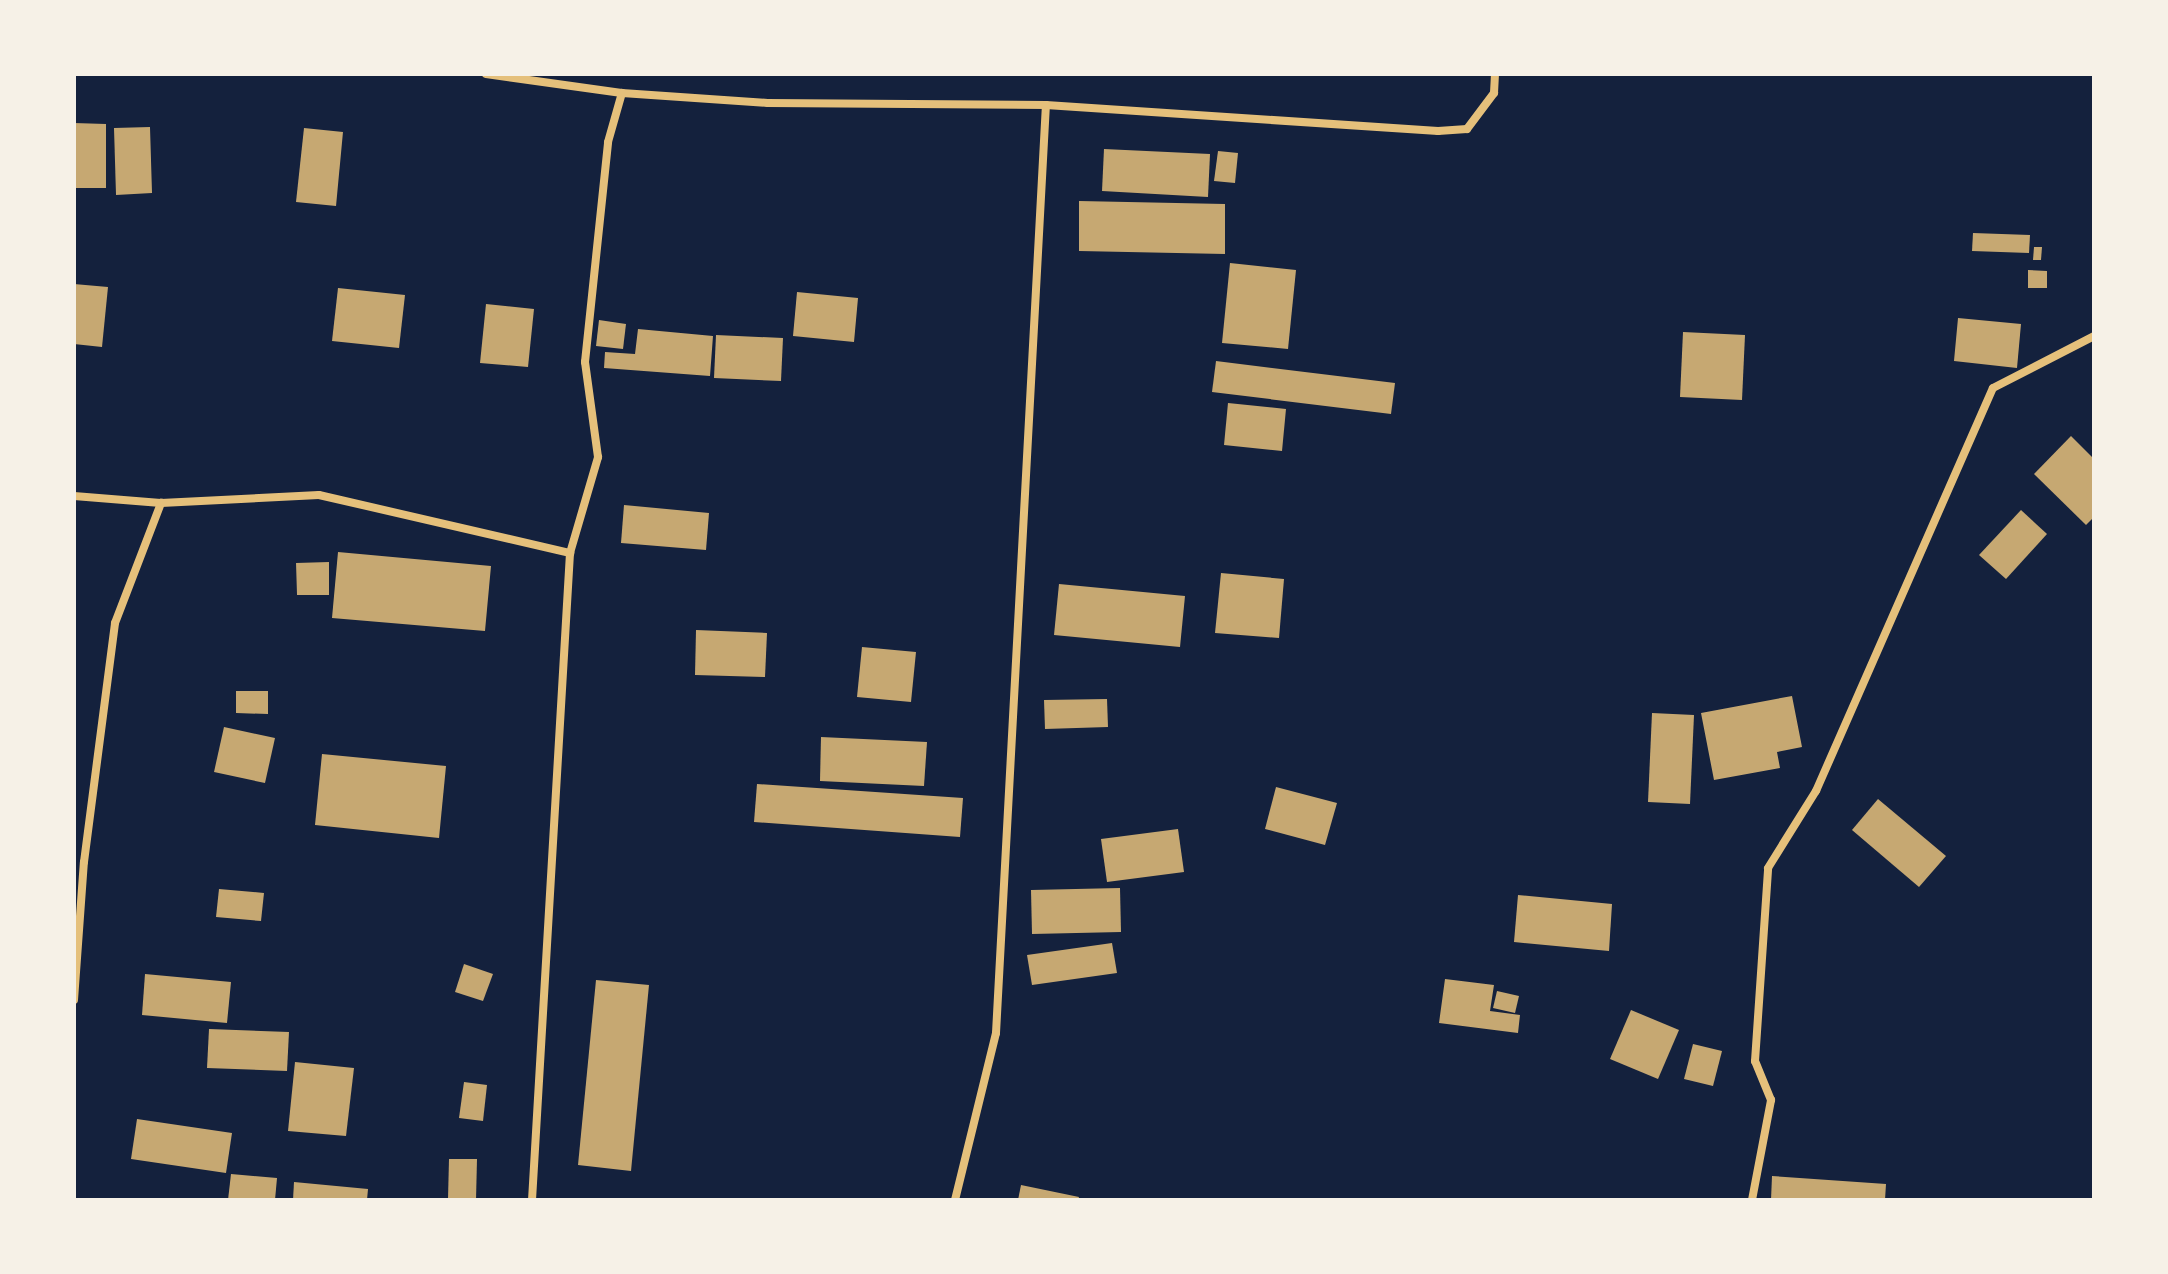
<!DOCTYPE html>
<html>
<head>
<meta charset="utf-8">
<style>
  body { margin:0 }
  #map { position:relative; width:2168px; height:1274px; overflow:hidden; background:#14213d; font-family:Mulish,sans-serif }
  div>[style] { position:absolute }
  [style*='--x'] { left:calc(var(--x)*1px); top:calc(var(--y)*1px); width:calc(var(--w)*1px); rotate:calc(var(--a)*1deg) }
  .building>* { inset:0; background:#c6a872 }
  .minor>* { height:8px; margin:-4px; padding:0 4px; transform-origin:4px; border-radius:4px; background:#e5c07b }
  span { translate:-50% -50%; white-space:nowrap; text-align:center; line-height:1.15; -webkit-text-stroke:6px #f6f1e7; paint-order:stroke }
  .frame { position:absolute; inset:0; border:76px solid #f6f1e7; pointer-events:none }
</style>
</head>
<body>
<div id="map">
  <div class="building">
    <div style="clip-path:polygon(74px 123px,106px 124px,106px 188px,74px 188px)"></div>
    <div style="clip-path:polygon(150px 127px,152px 193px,116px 195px,114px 128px)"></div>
    <div style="clip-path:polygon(304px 128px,343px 132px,336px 206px,296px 202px)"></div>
    <div style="clip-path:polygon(1104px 149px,1210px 154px,1208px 197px,1102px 191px)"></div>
    <div style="clip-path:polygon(1218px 151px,1238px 153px,1235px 183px,1214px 181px)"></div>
    <div style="clip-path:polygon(1079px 201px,1225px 204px,1225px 254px,1079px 251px)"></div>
    <div style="clip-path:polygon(1973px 233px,2030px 235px,2029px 253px,1972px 251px)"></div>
    <div style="clip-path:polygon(2034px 247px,2042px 247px,2041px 260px,2033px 260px)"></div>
    <div style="clip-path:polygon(1230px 263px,1296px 270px,1288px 349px,1222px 343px)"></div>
    <div style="clip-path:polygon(2028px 270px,2047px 271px,2047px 288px,2028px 288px)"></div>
    <div style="clip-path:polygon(74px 284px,108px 287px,102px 347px,74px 344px)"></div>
    <div style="clip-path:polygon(338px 288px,405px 295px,399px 348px,332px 341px)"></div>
    <div style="clip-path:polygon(797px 292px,858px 298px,854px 342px,793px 336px)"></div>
    <div style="clip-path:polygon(486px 304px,534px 309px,528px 367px,480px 363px)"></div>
    <div style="clip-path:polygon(1958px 318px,2021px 324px,2017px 368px,1954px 361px)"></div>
    <div style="clip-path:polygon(599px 320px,626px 324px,623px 349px,596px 346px)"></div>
    <div style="clip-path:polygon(638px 329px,713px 336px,710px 376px,604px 368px,605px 352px,635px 354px)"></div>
    <div style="clip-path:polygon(1683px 332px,1745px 335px,1742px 400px,1680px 397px)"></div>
    <div style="clip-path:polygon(716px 335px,783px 338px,781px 381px,714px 378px)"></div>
    <div style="clip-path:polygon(1216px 361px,1395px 383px,1391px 414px,1212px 392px)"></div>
    <div style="clip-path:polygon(1228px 403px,1286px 409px,1282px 451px,1224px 445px)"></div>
    <div style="clip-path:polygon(2071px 436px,2094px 459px,2094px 517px,2086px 525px,2034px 474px)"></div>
    <div style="clip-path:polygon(624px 505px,709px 513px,706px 550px,621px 543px)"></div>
    <div style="clip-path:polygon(2021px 510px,2047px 534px,2006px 579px,1979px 555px)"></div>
    <div style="clip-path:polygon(338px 552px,491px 566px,485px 631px,332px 618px)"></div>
    <div style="clip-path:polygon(329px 562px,329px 595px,297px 595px,296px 563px)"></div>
    <div style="clip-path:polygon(1221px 573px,1284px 579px,1279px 638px,1215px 633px)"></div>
    <div style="clip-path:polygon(1059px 584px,1185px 596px,1180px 647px,1054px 635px)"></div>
    <div style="clip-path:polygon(696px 630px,767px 633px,765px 677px,695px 675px)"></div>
    <div style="clip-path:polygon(862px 647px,916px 652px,911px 702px,857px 697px)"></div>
    <div style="clip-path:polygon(236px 691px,268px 691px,268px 714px,236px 713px)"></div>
    <div style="clip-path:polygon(1792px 696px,1802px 747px,1777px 752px,1780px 768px,1714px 780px,1701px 713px)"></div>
    <div style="clip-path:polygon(1107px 699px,1108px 727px,1045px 729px,1044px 700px)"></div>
    <div style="clip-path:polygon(1652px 713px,1694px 715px,1690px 804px,1648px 802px)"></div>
    <div style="clip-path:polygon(224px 727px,275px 738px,265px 783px,214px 772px)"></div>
    <div style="clip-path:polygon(821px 737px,927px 742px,924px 786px,820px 781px)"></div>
    <div style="clip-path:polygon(322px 754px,446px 766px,439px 838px,315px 825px)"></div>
    <div style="clip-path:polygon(757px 784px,963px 798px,960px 837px,754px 822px)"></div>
    <div style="clip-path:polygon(1276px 787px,1337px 803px,1325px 845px,1265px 829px)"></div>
    <div style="clip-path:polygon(1878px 799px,1946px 856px,1919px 887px,1852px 830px)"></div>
    <div style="clip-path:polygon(1178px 829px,1184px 872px,1107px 882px,1101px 839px)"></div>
    <div style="clip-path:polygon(1120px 888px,1121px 932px,1032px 934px,1031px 890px)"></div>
    <div style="clip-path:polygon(219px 889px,264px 893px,261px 921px,216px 917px)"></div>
    <div style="clip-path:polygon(1518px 895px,1612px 904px,1609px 951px,1514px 942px)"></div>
    <div style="clip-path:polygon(1112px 943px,1117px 973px,1032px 985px,1027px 955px)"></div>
    <div style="clip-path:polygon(464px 964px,493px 974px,483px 1001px,455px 992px)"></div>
    <div style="clip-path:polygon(145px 974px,231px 982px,227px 1023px,142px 1015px)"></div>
    <div style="clip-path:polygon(1445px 979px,1494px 985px,1490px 1011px,1520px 1015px,1518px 1033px,1439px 1023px)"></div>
    <div style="clip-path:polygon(596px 980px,649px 985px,631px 1171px,578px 1165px)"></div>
    <div style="clip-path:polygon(1497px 991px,1519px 996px,1515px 1013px,1493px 1008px)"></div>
    <div style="clip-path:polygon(1631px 1010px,1679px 1030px,1658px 1079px,1610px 1059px)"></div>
    <div style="clip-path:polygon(209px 1029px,289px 1032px,287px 1071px,207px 1068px)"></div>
    <div style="clip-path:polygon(1693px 1044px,1722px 1051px,1713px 1086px,1684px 1079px)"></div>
    <div style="clip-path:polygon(295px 1062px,354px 1068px,346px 1136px,288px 1131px)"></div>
    <div style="clip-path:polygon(464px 1082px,487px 1085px,483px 1121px,459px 1118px)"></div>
    <div style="clip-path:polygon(137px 1119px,232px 1133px,226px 1173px,131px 1159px)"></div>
    <div style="clip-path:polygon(449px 1159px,477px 1159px,476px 1200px,448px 1199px)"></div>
    <div style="clip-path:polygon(231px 1174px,277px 1178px,275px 1200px,228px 1200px)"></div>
    <div style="clip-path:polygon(1772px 1176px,1886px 1184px,1885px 1200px,1771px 1200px)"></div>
    <div style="clip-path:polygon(294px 1182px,368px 1189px,367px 1200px,293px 1200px)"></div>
    <div style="clip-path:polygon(1021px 1185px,1079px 1197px,1078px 1200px,1018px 1200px)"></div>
  </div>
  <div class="minor">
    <div style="--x:486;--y:74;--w:137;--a:8"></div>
    <div style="--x:622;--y:93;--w:146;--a:3.9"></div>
    <div style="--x:768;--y:103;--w:278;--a:0.4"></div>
    <div style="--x:1046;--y:105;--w:393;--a:3.8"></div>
    <div style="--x:1438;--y:131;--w:29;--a:-4"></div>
    <div style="--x:1467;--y:129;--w:45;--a:-53.1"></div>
    <div style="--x:1494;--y:93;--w:19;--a:-87"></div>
    <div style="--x:74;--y:496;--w:87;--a:4.6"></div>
    <div style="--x:570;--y:553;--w:100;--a:-73.7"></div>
    <div style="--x:598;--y:457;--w:96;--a:-97.8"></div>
    <div style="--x:585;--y:362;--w:221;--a:-84"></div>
    <div style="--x:608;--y:142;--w:51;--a:-74.1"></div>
    <div style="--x:74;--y:1000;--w:138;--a:-85.9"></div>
    <div style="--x:84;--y:862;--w:241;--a:-82.6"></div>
    <div style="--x:115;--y:623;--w:129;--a:-69"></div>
    <div style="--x:161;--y:503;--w:158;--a:-2.9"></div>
    <div style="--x:319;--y:495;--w:258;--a:13"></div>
    <div style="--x:570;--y:553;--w:648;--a:93.36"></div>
    <div style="--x:955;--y:1200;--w:172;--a:-76.2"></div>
    <div style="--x:996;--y:1033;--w:929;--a:-86.92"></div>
    <div style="--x:1752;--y:1200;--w:102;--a:-79.2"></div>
    <div style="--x:1771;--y:1100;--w:42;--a:-112.3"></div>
    <div style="--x:1755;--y:1061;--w:193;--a:-86.1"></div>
    <div style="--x:1768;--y:868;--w:91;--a:-58.1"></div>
    <div style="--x:1816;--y:791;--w:440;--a:-66.3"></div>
    <div style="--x:1993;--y:388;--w:114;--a:-27.2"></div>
  </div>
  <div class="frame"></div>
</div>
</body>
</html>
